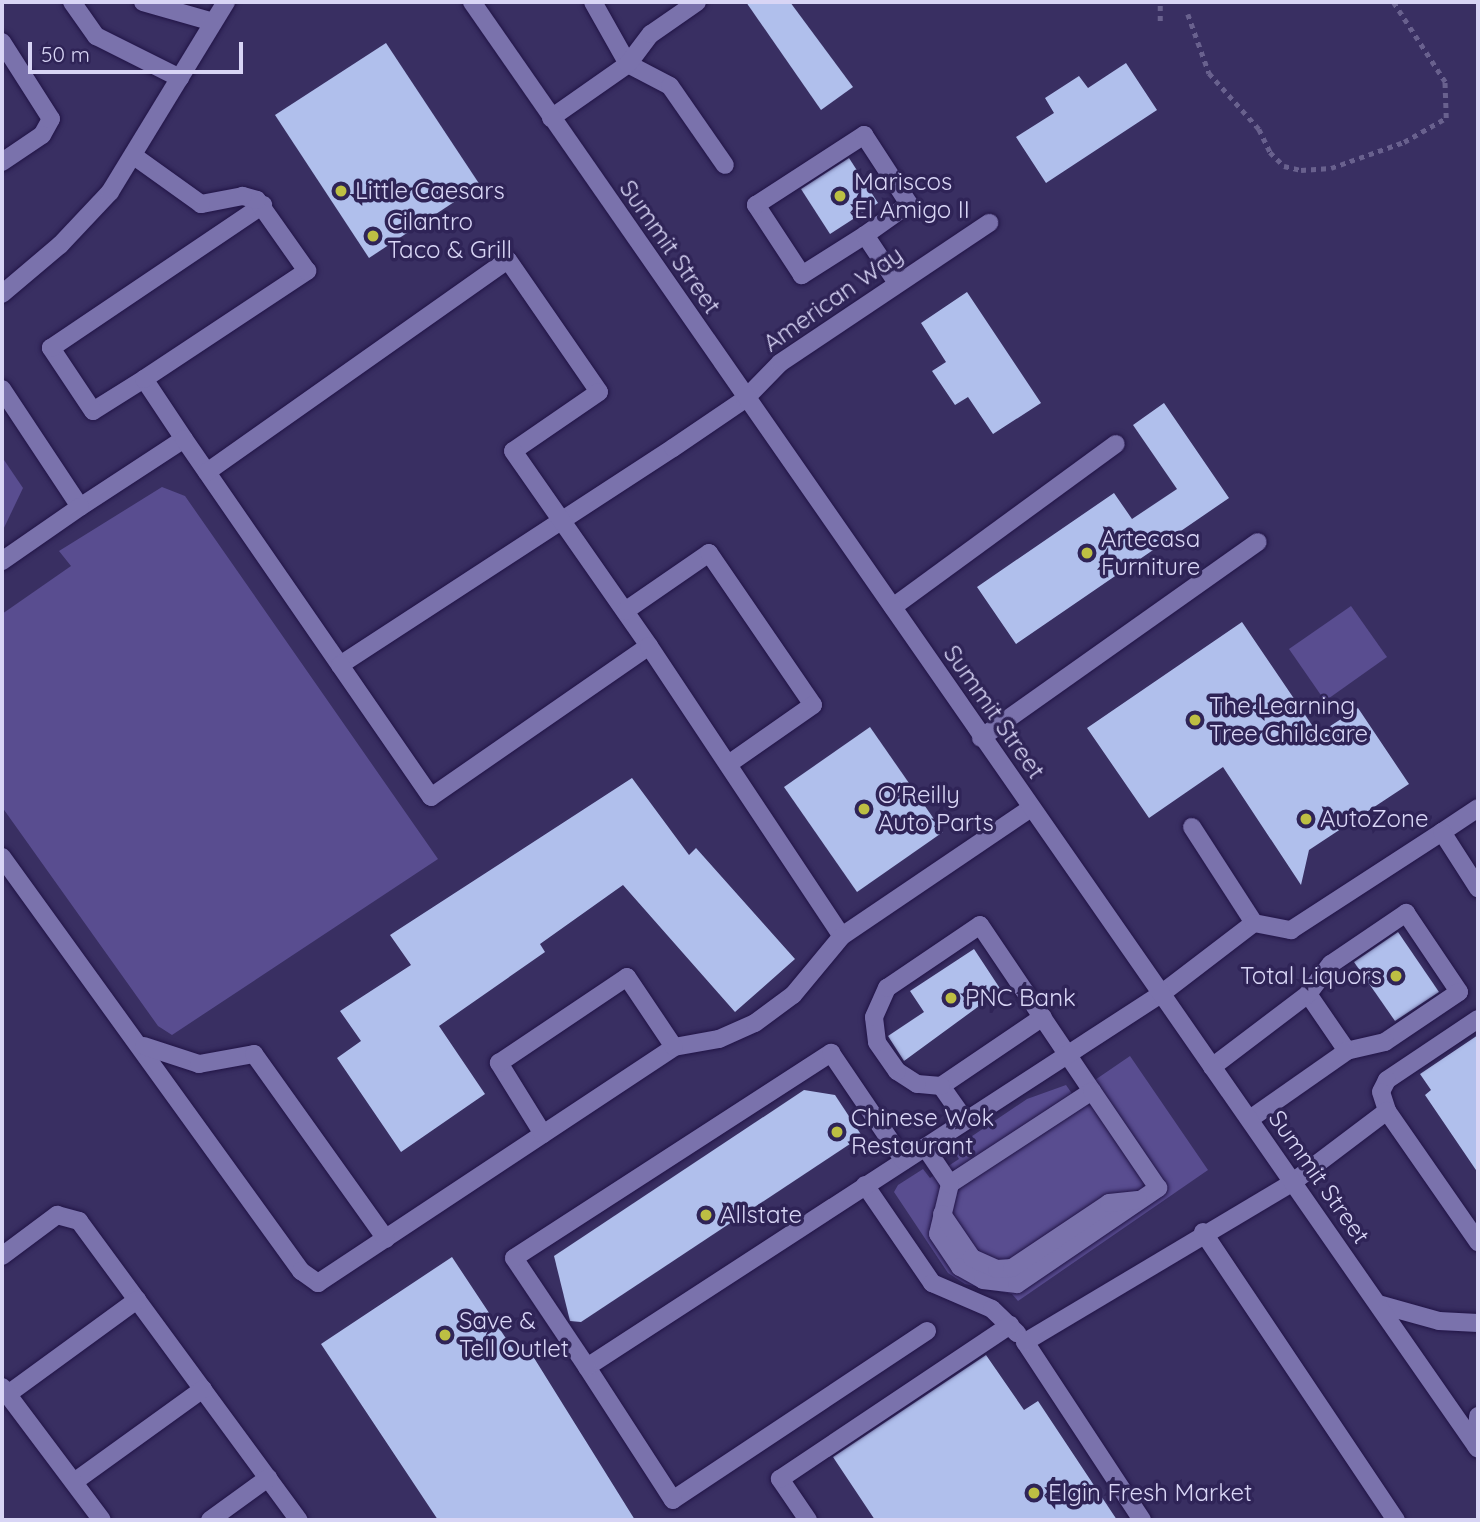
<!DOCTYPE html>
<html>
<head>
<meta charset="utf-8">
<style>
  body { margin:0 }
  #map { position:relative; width:1480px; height:1522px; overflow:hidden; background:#392f62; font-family:Quicksand,sans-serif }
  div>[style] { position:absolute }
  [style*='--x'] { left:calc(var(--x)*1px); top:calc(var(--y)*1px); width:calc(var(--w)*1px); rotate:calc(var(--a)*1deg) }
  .green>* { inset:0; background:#594d90 }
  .building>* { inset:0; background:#b0bfec }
  .path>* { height:4.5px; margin-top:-2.25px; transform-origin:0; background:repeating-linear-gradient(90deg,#69618e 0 5px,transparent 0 10px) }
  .roads { filter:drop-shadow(0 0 2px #211446) drop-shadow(0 0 2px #211446) }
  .service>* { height:18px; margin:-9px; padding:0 9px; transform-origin:9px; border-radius:9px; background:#7a72ac }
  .minor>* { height:18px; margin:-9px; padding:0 9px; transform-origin:9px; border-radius:9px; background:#7a72ac }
  .secondary>* { height:18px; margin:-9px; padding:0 9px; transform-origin:9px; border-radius:9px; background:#7a72ac }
  .dots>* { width:19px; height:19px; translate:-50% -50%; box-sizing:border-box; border:4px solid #2f2457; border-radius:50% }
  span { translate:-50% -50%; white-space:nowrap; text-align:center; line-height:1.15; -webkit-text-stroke:7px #2f2457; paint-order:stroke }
  .poi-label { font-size:24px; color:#d8d5f5 }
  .left { translate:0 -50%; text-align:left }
  .right { translate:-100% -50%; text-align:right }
  .street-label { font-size:24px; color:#d8d5f5 }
  .frame { position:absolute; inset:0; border:4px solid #d8d5f5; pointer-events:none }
  .scale { position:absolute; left:28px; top:42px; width:215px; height:32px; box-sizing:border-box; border:4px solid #d8d5f5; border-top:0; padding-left:9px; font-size:21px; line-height:24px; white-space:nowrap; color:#d8d5f5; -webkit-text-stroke:5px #2f2457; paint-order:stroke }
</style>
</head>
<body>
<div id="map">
  <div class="green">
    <div style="clip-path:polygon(2px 457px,23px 488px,2px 532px)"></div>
    <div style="clip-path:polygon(162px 487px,185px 496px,438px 859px,172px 1035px,158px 1026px,2px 807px,2px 614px,71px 566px,59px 551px)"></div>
    <div style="clip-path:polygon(1351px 606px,1387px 657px,1325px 701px,1289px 649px)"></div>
    <div style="clip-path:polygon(1130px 1056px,1208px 1170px,1018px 1301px,1012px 1294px,965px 1284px,948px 1273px,894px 1192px,898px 1185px,923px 1169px,930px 1178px,959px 1159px,953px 1149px,1027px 1099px,1066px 1085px,1073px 1095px)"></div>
  </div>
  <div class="building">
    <div style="clip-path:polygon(746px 2px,790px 2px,853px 87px,821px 110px)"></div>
    <div style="clip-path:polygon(386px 43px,480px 185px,369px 258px,275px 115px)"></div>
    <div style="clip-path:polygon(1126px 63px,1157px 110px,1046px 183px,1016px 137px,1054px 113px,1045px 98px,1079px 76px,1088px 88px)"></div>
    <div style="clip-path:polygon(849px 158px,878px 203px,830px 234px,801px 189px)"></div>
    <div style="clip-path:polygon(967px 292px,1041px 403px,993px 434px,968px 397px,955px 405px,932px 371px,946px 362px,921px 323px)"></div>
    <div style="clip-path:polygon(1164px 403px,1229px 498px,1016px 644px,977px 587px,1114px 493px,1132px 519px,1177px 489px,1133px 425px)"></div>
    <div style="clip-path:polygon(1242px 622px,1318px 734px,1358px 708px,1409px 784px,1309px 850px,1301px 885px,1223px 767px,1149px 818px,1087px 728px)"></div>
    <div style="clip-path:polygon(870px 727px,943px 832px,857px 892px,784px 787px)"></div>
    <div style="clip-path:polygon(632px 778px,689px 855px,696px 848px,795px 959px,735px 1012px,623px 885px,540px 944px,545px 952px,439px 1026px,485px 1094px,401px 1152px,337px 1058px,361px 1041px,340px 1011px,411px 965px,390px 935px)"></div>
    <div style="clip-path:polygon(1398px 932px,1439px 992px,1395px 1021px,1354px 962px)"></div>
    <div style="clip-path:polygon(974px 949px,1001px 990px,904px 1061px,888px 1036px,924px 1012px,910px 991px)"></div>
    <div style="clip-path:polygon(1478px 1035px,1478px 1173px,1425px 1095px,1431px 1090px,1420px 1074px)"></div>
    <div style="clip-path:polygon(804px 1090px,835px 1095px,862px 1136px,581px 1322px,570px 1321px,554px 1256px)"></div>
    <div style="clip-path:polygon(452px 1257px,515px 1352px,526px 1345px,635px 1520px,438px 1520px,321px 1344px)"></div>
    <div style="clip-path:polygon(986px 1355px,1024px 1410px,1038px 1401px,1117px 1520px,875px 1520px,833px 1457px)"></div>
  </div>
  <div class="path">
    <div style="--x:1188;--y:14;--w:63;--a:70.4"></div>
    <div style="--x:1209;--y:73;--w:75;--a:48.2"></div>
    <div style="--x:1259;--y:129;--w:25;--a:64"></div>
    <div style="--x:1270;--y:152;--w:20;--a:45"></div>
    <div style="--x:1284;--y:166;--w:17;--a:13"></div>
    <div style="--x:1301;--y:170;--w:30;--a:-4"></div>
    <div style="--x:1331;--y:168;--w:77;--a:-19.6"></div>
    <div style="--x:1404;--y:142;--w:48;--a:-29.7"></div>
    <div style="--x:1446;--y:118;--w:36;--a:-92"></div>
    <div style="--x:1445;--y:82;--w:95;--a:-123"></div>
    <div style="--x:1160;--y:21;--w:19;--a:-90"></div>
  </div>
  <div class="roads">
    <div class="service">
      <div style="--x:72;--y:2;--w:42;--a:54.8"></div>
      <div style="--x:96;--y:36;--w:94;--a:26.6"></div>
      <div style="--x:143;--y:2;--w:73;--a:15.9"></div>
      <div style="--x:593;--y:2;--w:71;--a:60.6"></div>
      <div style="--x:628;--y:64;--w:47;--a:27.6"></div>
      <div style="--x:670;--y:86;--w:96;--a:55.2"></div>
      <div style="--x:2;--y:42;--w:91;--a:57.5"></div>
      <div style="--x:51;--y:119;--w:18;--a:119"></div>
      <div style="--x:42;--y:135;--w:48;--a:146"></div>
      <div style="--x:551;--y:118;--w:94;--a:-35"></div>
      <div style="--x:628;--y:64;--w:38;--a:-53"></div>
      <div style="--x:651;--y:34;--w:56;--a:-34.8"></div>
      <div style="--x:865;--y:235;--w:75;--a:147.6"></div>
      <div style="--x:802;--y:275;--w:84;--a:-123.3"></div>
      <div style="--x:756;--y:205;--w:129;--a:-32.9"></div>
      <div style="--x:864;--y:135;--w:82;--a:56.9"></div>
      <div style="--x:909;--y:204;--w:54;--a:144.8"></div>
      <div style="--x:865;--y:235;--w:58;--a:56.3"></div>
      <div style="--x:144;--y:379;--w:60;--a:147.9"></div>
      <div style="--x:93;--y:411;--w:76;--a:-123.7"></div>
      <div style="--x:51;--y:348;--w:256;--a:-34"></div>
      <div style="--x:2;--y:389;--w:141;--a:56.5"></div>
      <div style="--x:80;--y:507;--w:124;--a:-33.2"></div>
      <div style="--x:184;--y:439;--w:72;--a:-123.7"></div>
      <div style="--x:144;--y:379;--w:196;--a:-33.5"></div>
      <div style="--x:307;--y:271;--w:87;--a:-125.2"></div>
      <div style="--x:257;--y:200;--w:15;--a:-164"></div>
      <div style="--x:243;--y:196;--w:43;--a:169.2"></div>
      <div style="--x:201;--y:204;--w:82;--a:-144.4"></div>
      <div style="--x:184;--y:439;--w:275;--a:55.4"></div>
      <div style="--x:340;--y:665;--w:397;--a:-33.1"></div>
      <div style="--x:673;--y:448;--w:87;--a:-34.2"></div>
      <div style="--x:745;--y:399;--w:50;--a:-45.8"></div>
      <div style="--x:780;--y:363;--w:252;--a:-33.8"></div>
      <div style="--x:207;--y:472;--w:368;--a:-35.2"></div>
      <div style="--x:508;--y:260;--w:160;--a:55.4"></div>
      <div style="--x:599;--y:392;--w:104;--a:145.5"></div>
      <div style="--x:513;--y:451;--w:238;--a:55.1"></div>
      <div style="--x:649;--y:646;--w:265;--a:145.3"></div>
      <div style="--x:431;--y:797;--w:160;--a:-124.6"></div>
      <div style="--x:2;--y:561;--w:95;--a:-34.7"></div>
      <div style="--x:893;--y:607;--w:276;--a:-36.2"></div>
      <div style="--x:625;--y:611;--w:102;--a:-34.6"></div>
      <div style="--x:709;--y:553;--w:184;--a:55.6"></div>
      <div style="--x:813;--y:705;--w:101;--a:145.1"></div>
      <div style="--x:649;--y:646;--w:348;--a:56.4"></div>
      <div style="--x:842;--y:936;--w:228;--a:-34.1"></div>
      <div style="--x:981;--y:738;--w:339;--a:-35.3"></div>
      <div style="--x:1192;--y:827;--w:114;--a:57.1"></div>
      <div style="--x:1442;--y:832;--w:43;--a:-33.7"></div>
      <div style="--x:2;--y:857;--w:511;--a:54.16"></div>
      <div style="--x:301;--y:1271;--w:21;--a:35"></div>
      <div style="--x:318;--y:1283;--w:427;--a:-33.5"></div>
      <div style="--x:674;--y:1047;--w:46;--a:-10.1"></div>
      <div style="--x:719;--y:1039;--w:39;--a:-24"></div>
      <div style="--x:755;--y:1023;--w:47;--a:-36.4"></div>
      <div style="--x:793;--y:995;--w:77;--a:-50.3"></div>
      <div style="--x:1308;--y:994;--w:69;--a:55.6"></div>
      <div style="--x:1478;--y:1019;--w:110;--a:146.2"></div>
      <div style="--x:1387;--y:1080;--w:13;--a:117"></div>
      <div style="--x:1381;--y:1092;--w:20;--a:72"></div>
      <div style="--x:1387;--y:1111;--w:160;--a:55.2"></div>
      <div style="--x:144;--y:1046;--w:58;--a:18.1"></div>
      <div style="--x:199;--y:1064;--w:56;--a:-10.3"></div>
      <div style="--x:254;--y:1054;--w:227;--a:54.5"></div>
      <div style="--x:1212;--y:1067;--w:121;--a:-37.2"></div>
      <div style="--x:1308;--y:994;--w:38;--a:-53"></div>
      <div style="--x:1331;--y:964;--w:91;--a:-34.2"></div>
      <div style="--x:1406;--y:913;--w:95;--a:56.1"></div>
      <div style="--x:1459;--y:992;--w:89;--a:146"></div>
      <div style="--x:1385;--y:1042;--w:39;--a:167"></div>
      <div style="--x:1347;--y:1051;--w:118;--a:145"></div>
      <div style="--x:941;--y:1086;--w:123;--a:-34.1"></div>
      <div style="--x:965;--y:1120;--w:42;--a:-125.2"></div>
      <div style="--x:941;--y:1086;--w:24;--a:-175"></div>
      <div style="--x:917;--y:1084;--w:24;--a:-147"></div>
      <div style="--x:897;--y:1071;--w:35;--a:-125"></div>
      <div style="--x:877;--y:1042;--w:25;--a:-97"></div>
      <div style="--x:874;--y:1017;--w:32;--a:-66"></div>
      <div style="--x:887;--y:988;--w:112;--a:-34.1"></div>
      <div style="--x:980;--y:925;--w:200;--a:56"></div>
      <div style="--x:1092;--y:1091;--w:170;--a:146.8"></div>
      <div style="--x:950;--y:1184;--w:51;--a:103.5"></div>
      <div style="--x:938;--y:1234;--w:40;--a:56"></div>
      <div style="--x:960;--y:1267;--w:26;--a:29"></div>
      <div style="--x:983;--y:1280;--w:34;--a:7"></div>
      <div style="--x:1017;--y:1284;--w:171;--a:-34.2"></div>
      <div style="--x:1158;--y:1188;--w:117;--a:-124.2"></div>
      <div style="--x:543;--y:1134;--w:84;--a:-121.8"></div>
      <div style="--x:499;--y:1063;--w:154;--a:-33.9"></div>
      <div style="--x:627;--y:977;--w:84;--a:56.1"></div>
      <div style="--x:925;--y:1147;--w:45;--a:56"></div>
      <div style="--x:865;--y:1185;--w:119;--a:55.6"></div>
      <div style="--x:932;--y:1283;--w:65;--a:23.4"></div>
      <div style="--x:992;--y:1309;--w:35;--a:44"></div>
      <div style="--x:942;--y:1214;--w:53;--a:55.7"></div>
      <div style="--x:972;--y:1258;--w:27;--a:24"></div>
      <div style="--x:997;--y:1269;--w:15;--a:-4"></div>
      <div style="--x:1012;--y:1268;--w:117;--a:-33.8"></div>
      <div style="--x:1109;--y:1203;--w:29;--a:-6"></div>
      <div style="--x:1203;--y:1232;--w:347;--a:56.2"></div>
      <div style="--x:2;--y:1256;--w:69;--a:-36.7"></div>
      <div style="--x:57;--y:1215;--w:23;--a:15"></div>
      <div style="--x:79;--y:1221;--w:371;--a:53.7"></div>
      <div style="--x:1378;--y:1304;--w:63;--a:15.6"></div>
      <div style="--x:1439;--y:1321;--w:39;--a:3"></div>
      <div style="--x:927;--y:1331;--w:305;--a:146.4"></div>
      <div style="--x:673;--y:1500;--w:158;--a:-122.9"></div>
      <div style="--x:587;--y:1367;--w:685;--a:-33.02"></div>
      <div style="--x:1161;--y:994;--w:117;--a:-37.4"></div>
      <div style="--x:1254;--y:923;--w:38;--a:11"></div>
      <div style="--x:1291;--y:930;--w:180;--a:-33"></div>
      <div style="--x:1442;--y:832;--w:67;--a:57.3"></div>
      <div style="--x:587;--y:1367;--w:131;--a:-123.8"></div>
      <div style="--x:514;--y:1258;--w:378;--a:-32.9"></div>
      <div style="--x:831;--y:1053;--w:130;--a:55.9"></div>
      <div style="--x:8;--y:1394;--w:160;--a:-36.1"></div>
      <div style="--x:1476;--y:1446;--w:30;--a:-86"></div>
      <div style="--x:74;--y:1482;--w:159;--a:-35.8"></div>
      <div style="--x:210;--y:1520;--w:72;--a:-35.9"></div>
      <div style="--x:808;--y:1520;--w:50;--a:-124.3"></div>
      <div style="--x:780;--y:1479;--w:277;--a:-33.8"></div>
      <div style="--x:1142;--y:1520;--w:213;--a:-123.3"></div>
      <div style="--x:1025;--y:1342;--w:312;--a:-30.8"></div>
      <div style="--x:1293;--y:1182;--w:118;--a:-37.1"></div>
    </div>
    <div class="minor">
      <div style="--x:2;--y:294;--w:76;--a:-40.2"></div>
      <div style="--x:60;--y:245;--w:73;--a:-46.7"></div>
      <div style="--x:110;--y:192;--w:223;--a:-58.6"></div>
      <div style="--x:2;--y:1387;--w:166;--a:53.1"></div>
    </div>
    <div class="secondary">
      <div style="--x:472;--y:2;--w:1762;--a:55.19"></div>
    </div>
  </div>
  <div class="dots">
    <div style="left:341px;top:191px;background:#bdbf43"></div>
    <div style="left:840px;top:196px;background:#bdbf43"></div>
    <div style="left:373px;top:236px;background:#bdbf43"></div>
    <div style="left:1087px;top:553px;background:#bdbf43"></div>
    <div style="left:1195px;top:720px;background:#bdbf43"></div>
    <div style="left:864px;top:809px;background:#bdbf43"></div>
    <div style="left:1306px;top:819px;background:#bdbf43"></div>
    <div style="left:1396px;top:976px;background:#bdbf43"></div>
    <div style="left:951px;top:998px;background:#bdbf43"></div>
    <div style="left:837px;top:1132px;background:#bdbf43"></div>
    <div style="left:706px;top:1215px;background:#bdbf43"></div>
    <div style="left:445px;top:1335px;background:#bdbf43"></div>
    <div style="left:1034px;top:1493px;background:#bdbf43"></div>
  </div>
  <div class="poi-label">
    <span class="left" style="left:854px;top:196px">Mariscos<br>El Amigo II</span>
    <span class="left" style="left:355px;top:191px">Little Caesars</span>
    <span class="left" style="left:387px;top:236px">Cilantro<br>Taco &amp; Grill</span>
    <span class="left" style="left:1101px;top:553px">Artecasa<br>Furniture</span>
    <span class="left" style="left:1209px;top:720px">The Learning<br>Tree Childcare</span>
    <span class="left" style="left:878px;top:809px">O'Reilly<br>Auto Parts</span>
    <span class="left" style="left:1320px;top:819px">AutoZone</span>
    <span class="right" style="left:1382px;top:976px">Total Liquors</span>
    <span class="left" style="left:965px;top:998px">PNC Bank</span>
    <span class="left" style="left:851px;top:1132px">Chinese Wok<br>Restaurant</span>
    <span class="left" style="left:720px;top:1215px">Allstate</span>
    <span class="left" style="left:459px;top:1335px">Save &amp;<br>Tell Outlet</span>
    <span class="left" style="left:1048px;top:1493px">Elgin Fresh Market</span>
  </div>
  <div class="street-label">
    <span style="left:670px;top:247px;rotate:55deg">Summit Street</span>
    <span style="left:833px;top:299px;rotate:-35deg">American Way</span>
    <span style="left:994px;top:712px;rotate:55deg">Summit Street</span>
    <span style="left:1319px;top:1177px;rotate:55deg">Summit Street</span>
  </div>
  <div class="frame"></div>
  <div class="scale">50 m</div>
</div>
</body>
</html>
